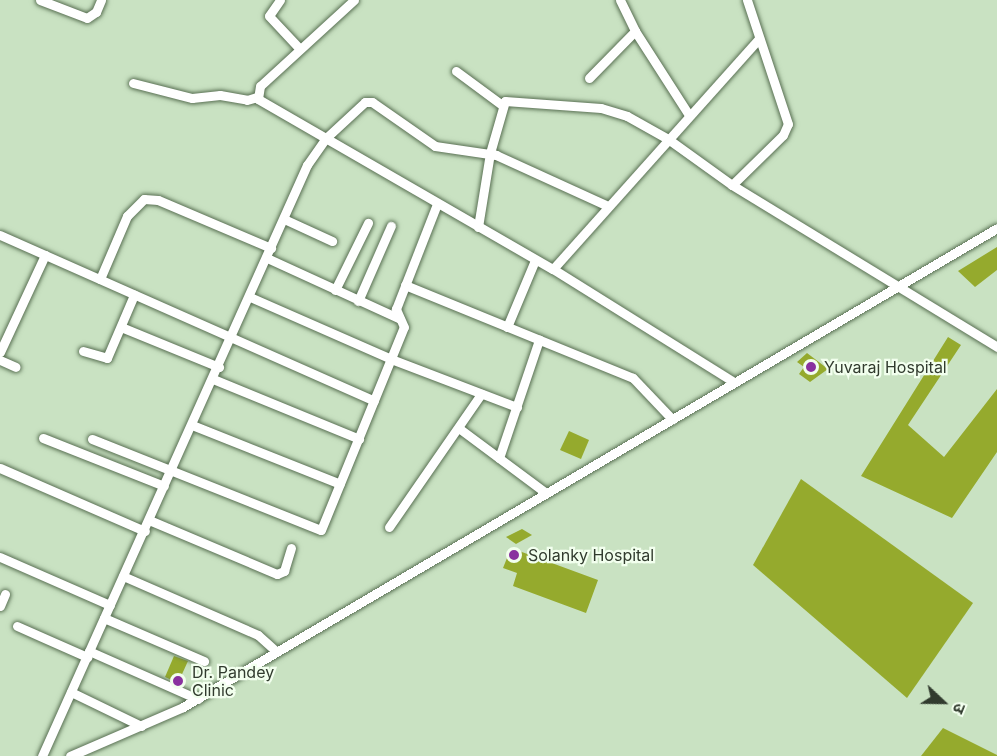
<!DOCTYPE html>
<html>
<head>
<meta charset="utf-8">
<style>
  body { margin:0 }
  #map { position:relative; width:997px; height:756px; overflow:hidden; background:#c9e2c2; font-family:Inter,"Noto Sans Devanagari",sans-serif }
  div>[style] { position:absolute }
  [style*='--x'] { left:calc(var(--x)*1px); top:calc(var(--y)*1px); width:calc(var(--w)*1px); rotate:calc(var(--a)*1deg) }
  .building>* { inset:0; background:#95aa2d }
  .roads { filter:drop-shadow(0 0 2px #597053) drop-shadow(0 0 2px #597053) }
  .minor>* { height:9px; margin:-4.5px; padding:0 4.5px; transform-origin:4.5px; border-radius:4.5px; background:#fff }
  .dots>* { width:16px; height:16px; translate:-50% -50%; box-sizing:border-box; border:3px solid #f2ffee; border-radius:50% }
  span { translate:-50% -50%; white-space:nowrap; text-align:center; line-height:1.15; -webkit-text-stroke:4.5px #f2ffee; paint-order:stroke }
  .poi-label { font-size:16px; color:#313b2e }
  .left { translate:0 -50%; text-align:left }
  .north { position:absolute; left:913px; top:672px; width:60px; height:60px; -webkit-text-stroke:4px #f2ffee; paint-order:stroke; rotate:112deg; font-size:16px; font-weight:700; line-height:24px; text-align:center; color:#313b2e }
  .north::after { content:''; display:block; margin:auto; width:21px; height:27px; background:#313b2e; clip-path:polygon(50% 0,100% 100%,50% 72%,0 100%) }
</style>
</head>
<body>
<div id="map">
  <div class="building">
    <div style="clip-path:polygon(997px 247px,997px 270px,975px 287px,958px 271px)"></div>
    <div style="clip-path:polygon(948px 337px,961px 345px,908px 425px,944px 457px,997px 389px,997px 452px,952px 518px,861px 476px)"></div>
    <div style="clip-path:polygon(807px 353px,828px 369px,810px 382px,799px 374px,804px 367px,797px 362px)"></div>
    <div style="clip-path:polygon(569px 431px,589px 440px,581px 459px,560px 450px)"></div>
    <div style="clip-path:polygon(801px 479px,973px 603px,907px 698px,753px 565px)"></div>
    <div style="clip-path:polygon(522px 529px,532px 535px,516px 544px,506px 537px)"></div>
    <div style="clip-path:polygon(511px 548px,598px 580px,586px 613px,513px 586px,517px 573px,503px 568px)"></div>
    <div style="clip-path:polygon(174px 656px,188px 661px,178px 683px,165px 677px)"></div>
    <div style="clip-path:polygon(943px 728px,997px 755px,997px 756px,921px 756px)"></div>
  </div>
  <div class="roads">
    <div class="minor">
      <div style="--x:40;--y:0;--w:50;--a:21"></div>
      <div style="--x:87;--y:18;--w:11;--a:-34"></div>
      <div style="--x:96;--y:12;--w:13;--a:-67"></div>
      <div style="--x:280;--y:0;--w:19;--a:125"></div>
      <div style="--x:269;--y:16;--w:45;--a:46.8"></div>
      <div style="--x:354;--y:0;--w:127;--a:137.5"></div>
      <div style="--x:260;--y:86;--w:13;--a:99"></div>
      <div style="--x:258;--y:99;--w:340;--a:30"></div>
      <div style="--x:553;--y:269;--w:213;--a:32"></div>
      <div style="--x:620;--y:0;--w:34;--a:64"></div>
      <div style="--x:635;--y:31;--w:100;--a:57.3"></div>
      <div style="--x:456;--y:71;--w:57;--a:36.5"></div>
      <div style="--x:589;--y:78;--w:66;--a:-45.6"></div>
      <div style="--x:133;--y:83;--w:61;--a:14.3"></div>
      <div style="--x:192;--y:98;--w:28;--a:-6"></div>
      <div style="--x:220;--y:95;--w:27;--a:10"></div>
      <div style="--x:247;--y:100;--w:10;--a:-17"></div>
      <div style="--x:732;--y:185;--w:71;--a:-44.4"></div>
      <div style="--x:783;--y:135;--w:12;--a:-66"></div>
      <div style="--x:788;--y:124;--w:131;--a:-108.3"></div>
      <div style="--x:284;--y:219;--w:53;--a:24.6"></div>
      <div style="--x:478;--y:227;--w:75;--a:-80.8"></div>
      <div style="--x:490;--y:153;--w:54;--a:-73.9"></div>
      <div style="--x:505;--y:101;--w:96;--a:4.2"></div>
      <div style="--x:601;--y:108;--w:27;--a:17"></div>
      <div style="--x:627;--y:116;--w:47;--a:29.3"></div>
      <div style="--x:668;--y:139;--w:79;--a:35.7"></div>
      <div style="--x:732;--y:185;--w:311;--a:31.4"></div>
      <div style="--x:0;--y:235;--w:409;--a:23.9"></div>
      <div style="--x:267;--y:258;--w:146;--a:24.6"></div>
      <div style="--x:553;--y:269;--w:309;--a:-48.2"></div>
      <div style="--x:100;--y:279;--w:69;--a:-66.8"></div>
      <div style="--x:127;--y:216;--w:24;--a:-45"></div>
      <div style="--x:144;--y:199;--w:14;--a:4"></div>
      <div style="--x:158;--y:200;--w:123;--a:23"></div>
      <div style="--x:405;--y:285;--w:246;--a:22.2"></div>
      <div style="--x:633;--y:378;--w:57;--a:46.4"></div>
      <div style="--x:335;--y:290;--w:75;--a:-63.8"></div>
      <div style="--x:250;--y:297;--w:154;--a:23.7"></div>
      <div style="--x:391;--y:359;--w:135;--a:20.9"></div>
      <div style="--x:358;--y:301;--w:82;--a:-66.3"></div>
      <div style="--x:121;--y:327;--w:106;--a:22.2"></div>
      <div style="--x:507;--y:327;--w:73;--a:-67.3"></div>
      <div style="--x:83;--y:351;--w:25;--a:16"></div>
      <div style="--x:107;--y:358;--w:69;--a:-66.8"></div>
      <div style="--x:0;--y:352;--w:107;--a:-65.1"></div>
      <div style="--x:0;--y:360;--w:17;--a:24"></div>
      <div style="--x:213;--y:379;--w:158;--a:22.3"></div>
      <div style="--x:192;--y:425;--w:159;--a:21.7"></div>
      <div style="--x:460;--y:429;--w:107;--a:36.7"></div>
      <div style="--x:43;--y:438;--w:130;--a:21.6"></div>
      <div style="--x:92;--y:439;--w:246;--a:21.7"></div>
      <div style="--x:321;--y:530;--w:219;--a:-67.8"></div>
      <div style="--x:404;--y:327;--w:20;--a:-114"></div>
      <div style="--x:396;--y:309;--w:113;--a:-68.7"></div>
      <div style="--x:499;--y:458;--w:125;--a:-71.3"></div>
      <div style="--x:0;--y:468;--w:158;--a:23.5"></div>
      <div style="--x:149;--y:520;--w:139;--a:22.9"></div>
      <div style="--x:277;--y:574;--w:8;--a:-23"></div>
      <div style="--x:284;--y:571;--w:24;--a:-73"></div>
      <div style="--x:389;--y:527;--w:162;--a:-55.3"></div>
      <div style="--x:0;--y:557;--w:120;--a:23.6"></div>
      <div style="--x:123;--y:576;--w:147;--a:23.6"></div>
      <div style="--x:258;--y:635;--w:25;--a:42"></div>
      <div style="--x:0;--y:606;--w:13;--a:-67"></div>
      <div style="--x:104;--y:618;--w:109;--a:23.3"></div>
      <div style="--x:17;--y:626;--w:77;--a:23.9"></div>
      <div style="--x:89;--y:651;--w:119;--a:23.8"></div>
      <div style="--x:71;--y:692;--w:78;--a:25.9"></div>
      <div style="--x:42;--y:756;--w:648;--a:-65.85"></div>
      <div style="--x:307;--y:165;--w:33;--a:-55"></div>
      <div style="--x:326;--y:138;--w:53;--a:-42.7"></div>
      <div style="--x:365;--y:102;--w:7;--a:0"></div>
      <div style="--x:372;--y:102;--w:77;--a:34.9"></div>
      <div style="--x:435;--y:146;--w:62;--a:8.4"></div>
      <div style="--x:496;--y:155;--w:123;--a:24.5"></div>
      <div style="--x:70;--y:756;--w:123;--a:-23.4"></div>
      <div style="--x:183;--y:707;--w:944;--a:-30.47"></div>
    </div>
  </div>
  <div class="dots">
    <div style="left:811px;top:367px;background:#89329f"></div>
    <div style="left:514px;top:555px;background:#89329f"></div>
    <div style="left:178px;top:681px;background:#89329f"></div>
  </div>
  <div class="poi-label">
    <span class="left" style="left:824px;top:367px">Yuvaraj Hospital</span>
    <span class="left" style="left:528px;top:555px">Solanky Hospital</span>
    <span class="left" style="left:192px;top:681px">Dr. Pandey<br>Clinic</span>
  </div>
  <div class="north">उ</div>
</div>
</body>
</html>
